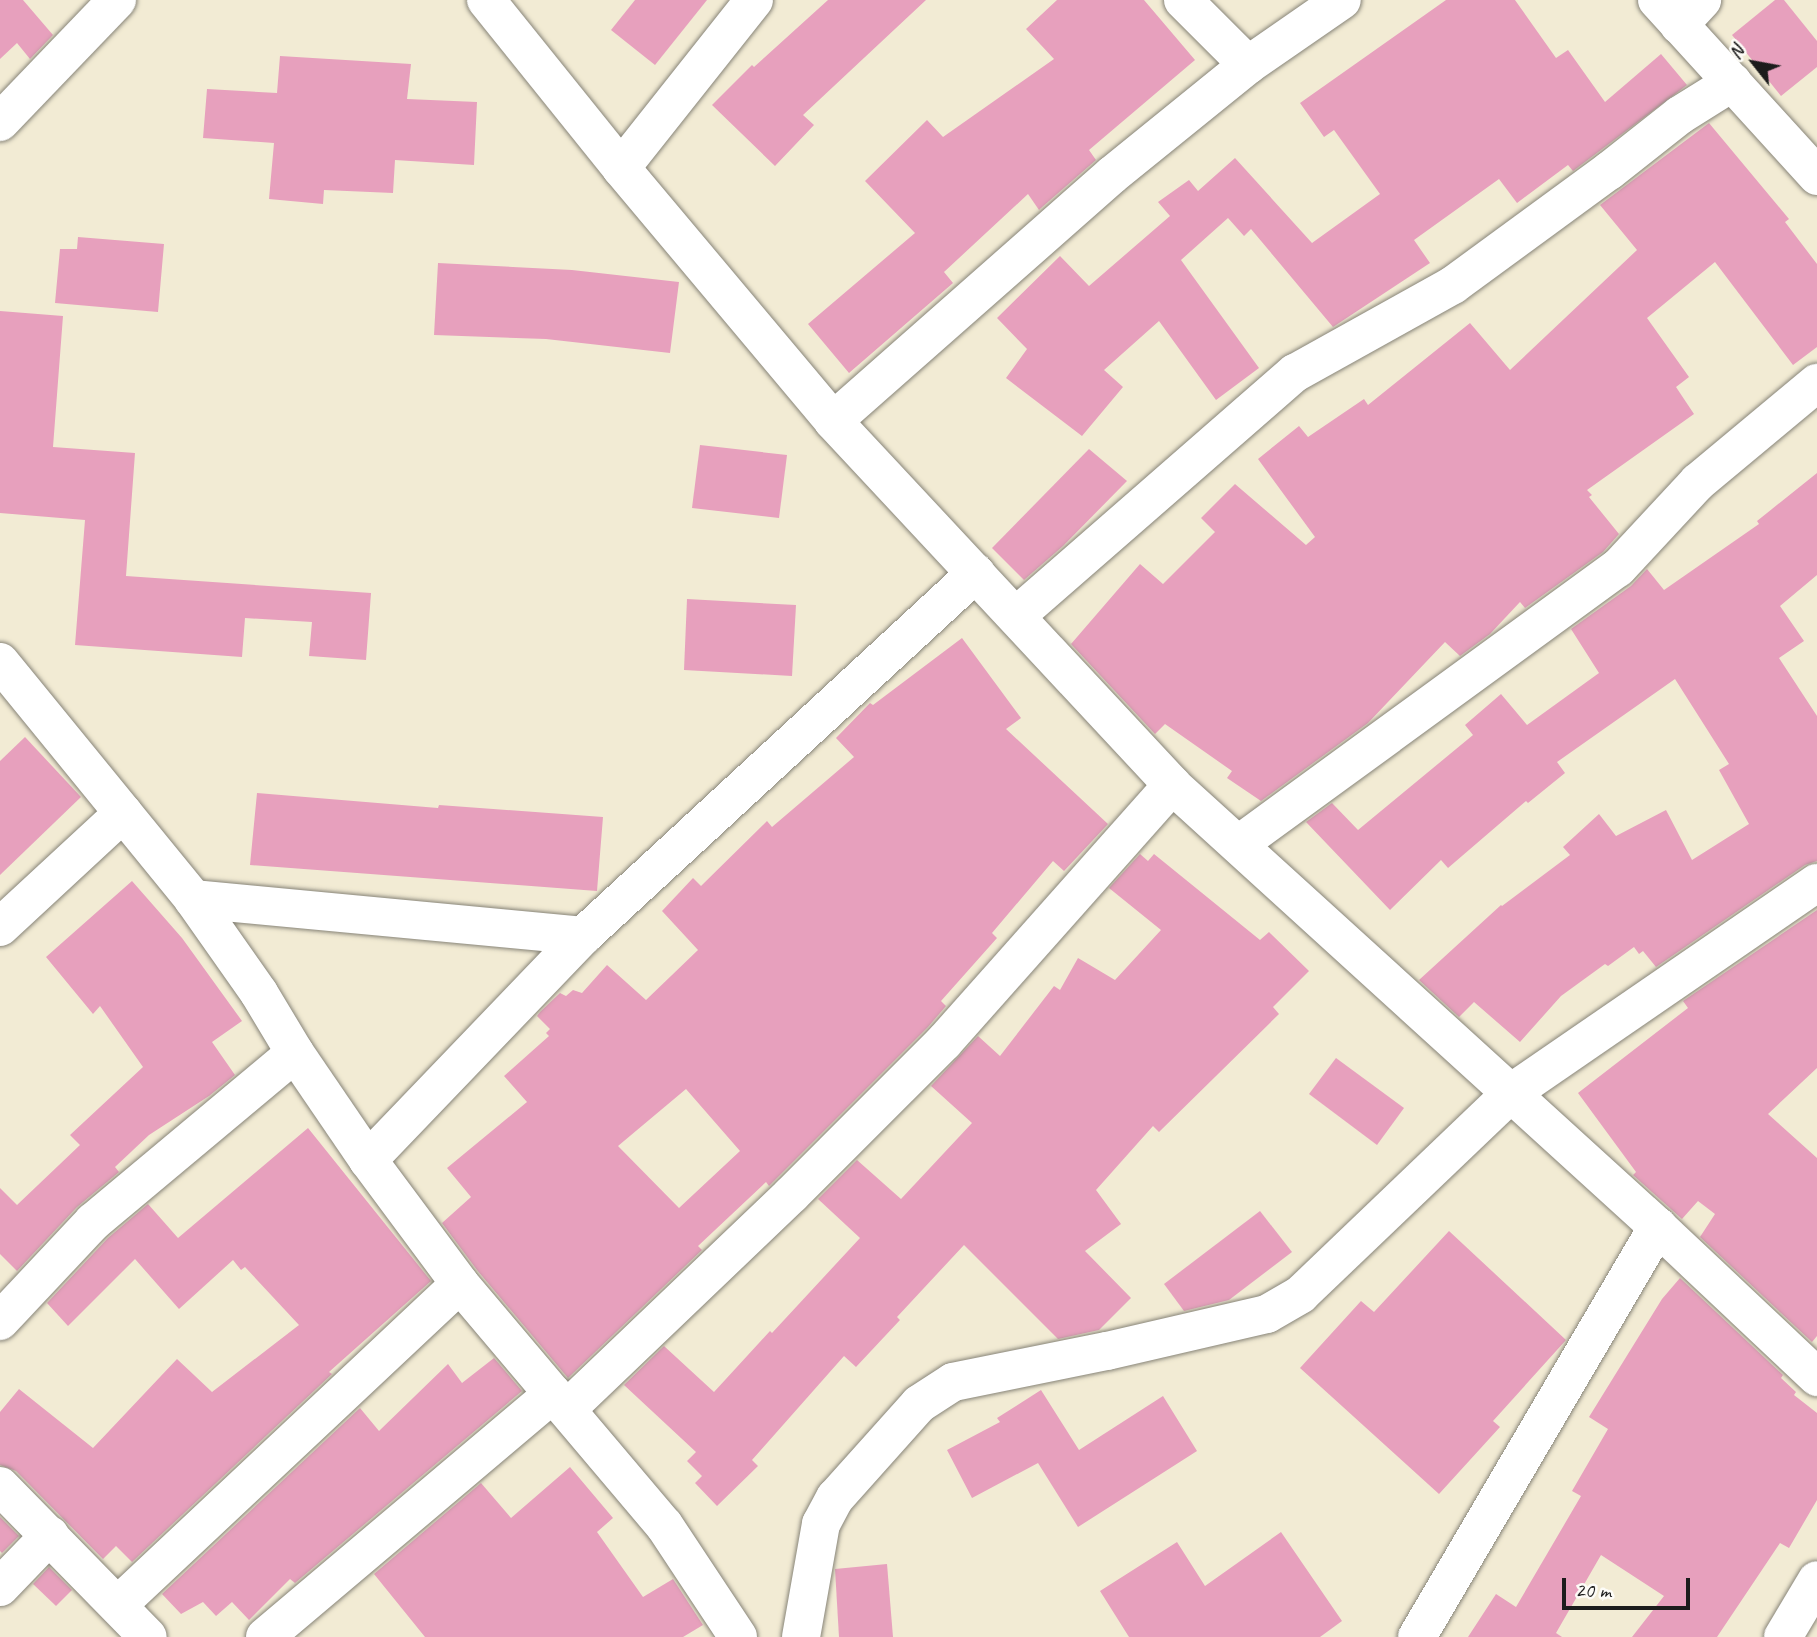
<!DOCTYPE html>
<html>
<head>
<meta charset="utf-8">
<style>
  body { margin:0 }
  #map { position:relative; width:1817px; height:1637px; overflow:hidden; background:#f2ebd4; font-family:Caveat,sans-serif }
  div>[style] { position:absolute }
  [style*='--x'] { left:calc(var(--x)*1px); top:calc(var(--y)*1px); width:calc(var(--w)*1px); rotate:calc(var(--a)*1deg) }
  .building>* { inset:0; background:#e7a0bd }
  .roads { filter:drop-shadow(0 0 2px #878478) drop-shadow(0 0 2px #878478) }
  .street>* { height:38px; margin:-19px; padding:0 19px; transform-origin:19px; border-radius:19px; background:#fff }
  span { translate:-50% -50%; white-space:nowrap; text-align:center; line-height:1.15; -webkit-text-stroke:5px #fdfcf7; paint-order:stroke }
  .north { position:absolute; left:1719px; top:28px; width:70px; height:70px; -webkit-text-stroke:5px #fdfcf7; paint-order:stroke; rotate:301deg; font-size:19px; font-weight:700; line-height:28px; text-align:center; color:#1c1c1c }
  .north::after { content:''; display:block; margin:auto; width:24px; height:32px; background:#1c1c1c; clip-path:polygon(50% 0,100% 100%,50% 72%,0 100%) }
  .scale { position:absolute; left:1562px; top:1578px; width:128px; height:32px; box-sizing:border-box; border:4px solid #1c1c1c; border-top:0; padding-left:9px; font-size:21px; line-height:24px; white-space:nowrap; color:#1c1c1c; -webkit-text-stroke:5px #fdfcf7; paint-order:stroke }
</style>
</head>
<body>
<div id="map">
  <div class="building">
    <div style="clip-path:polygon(0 0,23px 0,53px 35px,30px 59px,17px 43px,0 59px)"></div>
    <div style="clip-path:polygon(635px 0,707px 0,655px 65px,611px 30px)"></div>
    <div style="clip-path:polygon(828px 0,926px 0,803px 115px,814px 125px,775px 166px,712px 105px,752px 65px,754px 67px)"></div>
    <div style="clip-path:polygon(1057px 0,1144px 0,1195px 60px,1089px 150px,1096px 160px,1041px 208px,1039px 210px,1028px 194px,944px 272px,953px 283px,849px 373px,808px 324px,915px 233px,865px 181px,927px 120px,943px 137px,1054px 59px,1026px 29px)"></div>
    <div style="clip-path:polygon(1446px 0,1515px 0,1556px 58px,1568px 50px,1605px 102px,1661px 54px,1687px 85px,1573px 171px,1568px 165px,1517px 203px,1499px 179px,1414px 240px,1430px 263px,1333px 327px,1251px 229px,1244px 236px,1228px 218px,1181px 260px,1259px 368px,1216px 400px,1159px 321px,1104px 370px,1123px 387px,1082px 436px,1006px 378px,1027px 349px,997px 318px,1060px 256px,1089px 286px,1170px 216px,1158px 202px,1189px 180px,1198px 191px,1235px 158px,1312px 243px,1380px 194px,1334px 130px,1324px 137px,1300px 103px)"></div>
    <div style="clip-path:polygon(1775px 0,1784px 0,1817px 41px,1817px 67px,1781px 96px,1732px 35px)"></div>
    <div style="clip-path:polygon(280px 56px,411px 64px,407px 99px,477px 102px,474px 165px,395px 160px,393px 193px,324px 190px,323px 204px,269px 199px,274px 143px,203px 138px,207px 89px,277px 93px)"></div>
    <div style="clip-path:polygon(1709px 123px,1789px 219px,1785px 222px,1817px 264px,1817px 347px,1793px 365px,1715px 262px,1647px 318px,1689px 377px,1676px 387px,1694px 414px,1587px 490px,1592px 495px,1589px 497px,1619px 534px,1603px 552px,1525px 608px,1520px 602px,1490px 634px,1460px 656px,1445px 642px,1368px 723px,1261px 801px,1227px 778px,1232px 771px,1165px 724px,1155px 734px,1071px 644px,1140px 564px,1163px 584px,1215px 532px,1201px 518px,1235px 484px,1306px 545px,1315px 537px,1258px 459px,1299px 426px,1308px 437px,1364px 399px,1368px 405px,1470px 323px,1510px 370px,1637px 250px,1600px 205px)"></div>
    <div style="clip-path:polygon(78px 237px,164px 244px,158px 312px,55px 303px,60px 249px,77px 249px)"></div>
    <div style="clip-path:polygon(438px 263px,572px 270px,679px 282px,670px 353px,546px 339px,434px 335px)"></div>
    <div style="clip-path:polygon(0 311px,63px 316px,53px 447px,135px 453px,126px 576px,371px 593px,366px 660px,309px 656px,312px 622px,245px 618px,242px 657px,75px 645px,85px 520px,0 513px)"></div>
    <div style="clip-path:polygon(700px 445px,787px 455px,779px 518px,692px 508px)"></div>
    <div style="clip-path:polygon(1089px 449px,1127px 481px,1063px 546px,1024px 580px,992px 548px)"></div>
    <div style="clip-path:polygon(1817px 473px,1817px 575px,1780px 606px,1804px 641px,1779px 658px,1817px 716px,1817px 861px,1805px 865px,1656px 967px,1643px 951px,1639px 954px,1634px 947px,1608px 966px,1605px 964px,1561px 996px,1520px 1042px,1474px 1002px,1459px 1017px,1419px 980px,1501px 905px,1502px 906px,1570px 855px,1563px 847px,1599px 814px,1616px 836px,1666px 810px,1692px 860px,1749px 824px,1719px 770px,1729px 764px,1675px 679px,1557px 762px,1565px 773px,1528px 803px,1526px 801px,1448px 868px,1441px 860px,1390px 910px,1306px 822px,1332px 803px,1358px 830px,1473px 735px,1465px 725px,1501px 694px,1527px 725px,1599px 673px,1571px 629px,1631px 586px,1647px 569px,1664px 590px,1759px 524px,1757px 521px)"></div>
    <div style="clip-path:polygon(687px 599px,796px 605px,792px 676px,684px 670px)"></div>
    <div style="clip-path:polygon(evenodd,962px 638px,1021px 718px,1006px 729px,1108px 824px,1064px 871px,1053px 861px,992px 933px,997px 938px,941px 1001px,946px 1006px,928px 1027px,769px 1186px,766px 1182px,698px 1246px,702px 1250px,568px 1378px,477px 1270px,442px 1223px,471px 1197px,447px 1168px,527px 1102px,504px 1076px,549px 1036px,546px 1033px,550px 1029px,537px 1016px,540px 1012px,560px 993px,566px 996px,573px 990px,582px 993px,607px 965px,646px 1000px,698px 950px,662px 911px,693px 878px,701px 886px,767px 821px,772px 827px,854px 757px,836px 738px,870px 703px,873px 705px,962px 638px,686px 1089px,740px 1151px,679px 1208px,618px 1146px,686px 1089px)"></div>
    <div style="clip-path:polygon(25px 737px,81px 797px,0 875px,0 761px)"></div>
    <div style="clip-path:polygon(257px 793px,438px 808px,439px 805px,603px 817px,597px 891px,250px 865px)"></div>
    <div style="clip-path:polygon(1140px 854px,1148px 861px,1154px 854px,1260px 940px,1269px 932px,1309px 971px,1273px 1007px,1279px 1014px,1159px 1132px,1153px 1126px,1096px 1190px,1121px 1224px,1085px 1251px,1131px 1298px,1099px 1330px,1058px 1339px,964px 1245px,897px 1317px,900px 1320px,856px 1367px,844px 1356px,752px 1460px,758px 1466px,717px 1506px,695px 1483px,702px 1476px,687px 1461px,696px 1452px,624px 1385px,664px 1346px,714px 1392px,770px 1331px,772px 1333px,860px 1238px,818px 1199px,857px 1160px,901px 1199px,972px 1123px,931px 1086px,978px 1036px,1000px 1056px,1054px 986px,1060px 990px,1078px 958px,1115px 980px,1161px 930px,1109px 888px)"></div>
    <div style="clip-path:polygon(132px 881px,182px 938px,242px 1021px,212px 1042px,235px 1075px,209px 1096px,149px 1135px,115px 1167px,119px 1172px,77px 1207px,17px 1271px,0 1254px,0 1188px,17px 1205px,80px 1145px,70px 1135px,143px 1067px,100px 1006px,93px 1014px,46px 957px)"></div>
    <div style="clip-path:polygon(1817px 910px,1817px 1068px,1768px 1114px,1817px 1158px,1817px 1336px,1812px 1342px,1700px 1237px,1715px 1214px,1698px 1201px,1682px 1219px,1633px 1175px,1636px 1172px,1578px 1093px,1688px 1008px,1683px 1001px)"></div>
    <div style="clip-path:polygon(1336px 1058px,1404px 1108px,1377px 1145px,1309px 1094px)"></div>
    <div style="clip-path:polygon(308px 1128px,431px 1281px,329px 1372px,332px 1374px,132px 1562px,116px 1546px,103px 1559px,16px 1471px,0 1465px,0 1412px,19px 1389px,93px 1448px,177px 1359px,212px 1392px,299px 1325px,245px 1267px,241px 1270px,233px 1260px,179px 1309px,135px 1259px,68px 1326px,47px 1303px,108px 1238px,148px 1204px,178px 1238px)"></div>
    <div style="clip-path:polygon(1260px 1211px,1292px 1252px,1229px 1300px,1184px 1311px,1164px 1284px)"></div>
    <div style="clip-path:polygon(1449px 1231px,1566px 1340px,1493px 1421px,1500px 1427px,1439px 1494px,1300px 1368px,1361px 1301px,1374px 1312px)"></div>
    <div style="clip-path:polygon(1680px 1278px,1783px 1375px,1781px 1378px,1796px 1392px,1794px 1395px,1817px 1413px,1817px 1500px,1789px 1548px,1780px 1543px,1717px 1637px,1632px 1637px,1664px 1596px,1601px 1555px,1556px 1633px,1562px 1637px,1468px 1637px,1496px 1594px,1516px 1607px,1581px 1496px,1572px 1491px,1608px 1429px,1589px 1417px,1662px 1299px)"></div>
    <div style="clip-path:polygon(494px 1358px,522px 1391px,295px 1583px,290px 1579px,249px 1620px,232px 1602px,216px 1616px,203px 1602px,181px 1614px,162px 1594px,360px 1408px,379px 1431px,448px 1364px,462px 1383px)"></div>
    <div style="clip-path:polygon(1041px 1390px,1079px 1450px,1163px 1396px,1197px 1451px,1078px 1527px,1038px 1463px,972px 1498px,947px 1450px,1000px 1422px,997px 1418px)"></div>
    <div style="clip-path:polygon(570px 1467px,613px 1518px,597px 1532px,643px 1597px,673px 1579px,703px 1625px,683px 1637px,425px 1637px,374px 1574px,481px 1483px,511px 1518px)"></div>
    <div style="clip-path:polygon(0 1517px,19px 1536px,2px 1553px,0 1551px)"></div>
    <div style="clip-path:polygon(1281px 1532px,1342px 1621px,1320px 1637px,1129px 1637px,1100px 1591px,1177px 1542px,1205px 1586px)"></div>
    <div style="clip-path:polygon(887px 1564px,893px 1637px,839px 1637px,835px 1569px)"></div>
    <div style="clip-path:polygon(49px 1567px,72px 1590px,56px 1606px,33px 1584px)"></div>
  </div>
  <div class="roads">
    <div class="street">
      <div style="--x:486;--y:0;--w:216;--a:51.2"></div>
      <div style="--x:621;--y:168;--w:330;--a:50"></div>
      <div style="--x:833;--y:421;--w:497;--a:47"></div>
      <div style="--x:1172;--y:785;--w:657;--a:42.29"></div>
      <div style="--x:1658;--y:1227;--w:219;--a:43.3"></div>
      <div style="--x:1183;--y:0;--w:92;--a:45"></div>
      <div style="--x:1657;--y:0;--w:238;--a:47.7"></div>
      <div style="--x:1679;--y:25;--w:34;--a:-47"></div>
      <div style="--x:0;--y:122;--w:169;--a:-46.2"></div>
      <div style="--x:621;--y:168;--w:214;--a:-51.6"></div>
      <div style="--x:833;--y:421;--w:372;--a:-41.4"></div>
      <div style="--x:1112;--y:175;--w:175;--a:-39"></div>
      <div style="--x:1248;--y:65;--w:114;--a:-34.7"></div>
      <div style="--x:1016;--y:616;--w:370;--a:-41.1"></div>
      <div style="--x:1295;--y:373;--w:181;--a:-29.1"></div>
      <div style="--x:1453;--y:285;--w:193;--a:-36.2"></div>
      <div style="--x:1609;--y:171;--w:90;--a:-38.3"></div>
      <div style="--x:1680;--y:115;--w:62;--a:-31.9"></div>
      <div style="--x:0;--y:662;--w:306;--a:50.8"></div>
      <div style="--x:193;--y:899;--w:392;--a:5.4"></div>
      <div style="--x:583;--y:936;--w:535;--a:-42.73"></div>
      <div style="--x:1239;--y:844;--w:469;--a:-36.1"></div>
      <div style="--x:1618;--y:568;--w:117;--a:-47.1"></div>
      <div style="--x:1698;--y:482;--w:155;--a:-39.8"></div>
      <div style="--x:193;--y:899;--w:115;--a:54.9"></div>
      <div style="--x:259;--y:993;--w:70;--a:59"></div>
      <div style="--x:295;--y:1053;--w:130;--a:55.7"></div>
      <div style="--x:368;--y:1160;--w:154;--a:53.4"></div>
      <div style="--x:460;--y:1284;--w:316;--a:49.8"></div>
      <div style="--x:664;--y:1525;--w:134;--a:56.5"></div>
      <div style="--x:0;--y:927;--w:168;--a:-42.8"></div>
      <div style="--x:368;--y:1160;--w:310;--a:-46.2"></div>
      <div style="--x:0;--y:1321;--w:136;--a:-46.8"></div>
      <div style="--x:93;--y:1222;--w:263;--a:-39.9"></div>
      <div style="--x:567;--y:1409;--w:311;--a:-43.7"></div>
      <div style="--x:792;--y:1194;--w:215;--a:-45"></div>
      <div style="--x:944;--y:1042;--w:344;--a:-48.4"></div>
      <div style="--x:0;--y:1486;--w:211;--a:45.6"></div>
      <div style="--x:0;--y:1587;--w:72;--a:-46.1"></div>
      <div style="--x:118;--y:1605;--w:469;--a:-43.2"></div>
      <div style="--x:265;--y:1637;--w:377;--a:-40.2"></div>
      <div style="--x:801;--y:1637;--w:115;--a:-80"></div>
      <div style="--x:821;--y:1524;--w:30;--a:-62"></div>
      <div style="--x:835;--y:1498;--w:126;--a:-48.2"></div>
      <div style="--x:919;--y:1404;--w:40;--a:-32.9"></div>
      <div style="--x:953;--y:1382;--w:157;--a:-11.4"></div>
      <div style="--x:1107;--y:1351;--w:164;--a:-13"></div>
      <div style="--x:1267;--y:1314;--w:39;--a:-30"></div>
      <div style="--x:1301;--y:1294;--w:291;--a:-43.7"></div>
      <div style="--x:1511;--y:1093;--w:371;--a:-34.5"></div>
      <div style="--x:1417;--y:1637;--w:476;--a:-59.6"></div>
      <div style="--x:1783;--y:1637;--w:66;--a:-59.2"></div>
    </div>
  </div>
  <div class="north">N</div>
  <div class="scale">20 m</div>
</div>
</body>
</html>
